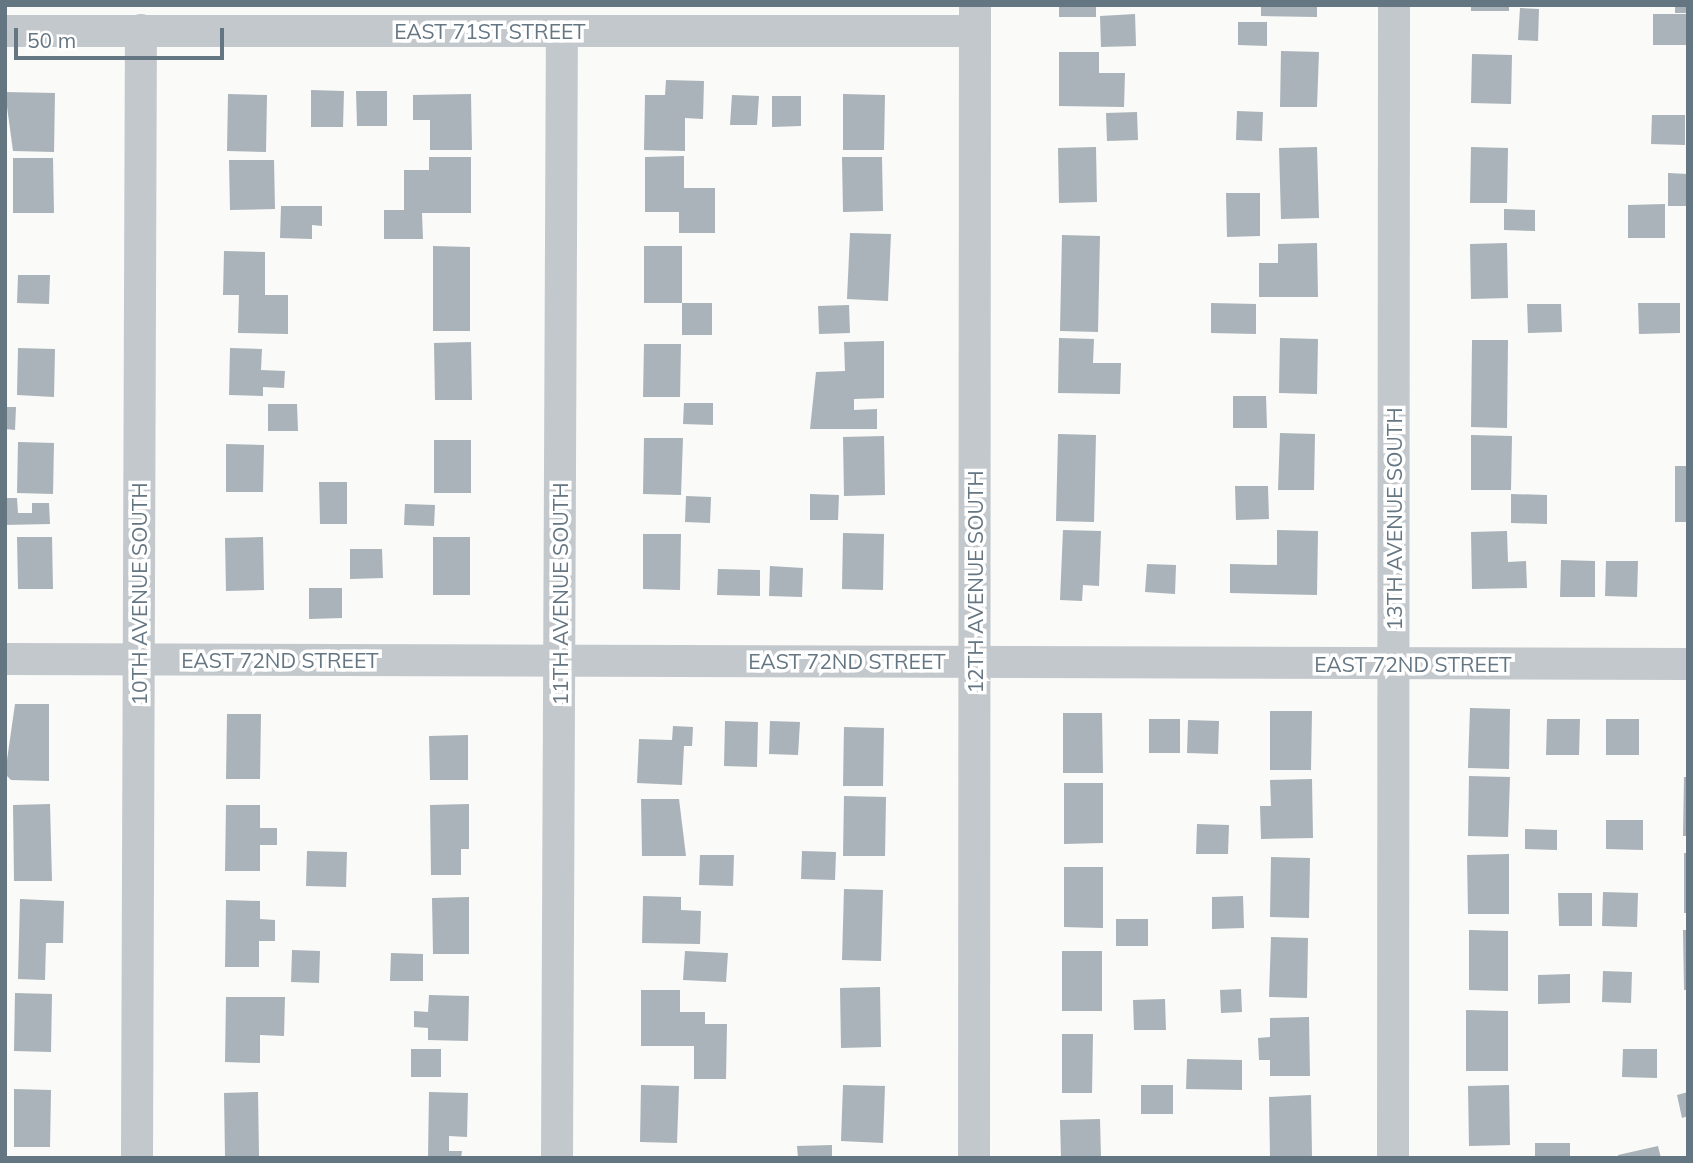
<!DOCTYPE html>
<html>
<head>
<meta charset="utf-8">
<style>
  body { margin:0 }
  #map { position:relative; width:1693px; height:1163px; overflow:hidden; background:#fafaf8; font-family:Mulish,sans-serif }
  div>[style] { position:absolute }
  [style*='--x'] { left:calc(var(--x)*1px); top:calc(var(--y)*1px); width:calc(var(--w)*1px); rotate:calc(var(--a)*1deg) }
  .building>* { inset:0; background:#aab3b9 }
  .minor>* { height:32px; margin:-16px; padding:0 16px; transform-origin:16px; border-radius:16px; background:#c3c8cc }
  span { translate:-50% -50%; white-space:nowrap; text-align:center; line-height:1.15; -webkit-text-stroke:7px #fff; paint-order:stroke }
  .street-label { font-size:21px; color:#657683 }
  .frame { position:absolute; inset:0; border:7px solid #657683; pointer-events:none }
  .scale { position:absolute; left:14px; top:28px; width:210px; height:32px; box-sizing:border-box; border:4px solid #657683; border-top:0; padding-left:9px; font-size:21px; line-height:24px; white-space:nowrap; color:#657683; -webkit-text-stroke:5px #fff; paint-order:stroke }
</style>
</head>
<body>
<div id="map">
  <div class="building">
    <div style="clip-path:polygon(1059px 5px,1096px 5px,1096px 17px,1059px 17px)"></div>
    <div style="clip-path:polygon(1261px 5px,1317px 5px,1317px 17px,1261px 16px)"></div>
    <div style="clip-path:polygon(1471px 5px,1509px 5px,1509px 11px,1471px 11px)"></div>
    <div style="clip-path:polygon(1675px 5px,1688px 5px,1688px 13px,1675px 13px)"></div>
    <div style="clip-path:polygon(1520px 8px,1539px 9px,1538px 41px,1518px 40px)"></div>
    <div style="clip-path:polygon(1135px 14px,1136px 46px,1101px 47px,1100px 16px)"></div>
    <div style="clip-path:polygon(1653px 14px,1688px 14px,1688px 45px,1653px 45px)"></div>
    <div style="clip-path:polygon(1238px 22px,1267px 22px,1267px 46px,1238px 45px)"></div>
    <div style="clip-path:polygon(1281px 51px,1319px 52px,1317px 107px,1280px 107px)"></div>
    <div style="clip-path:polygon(1059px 52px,1099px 52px,1099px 73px,1125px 73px,1124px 107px,1059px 106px)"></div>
    <div style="clip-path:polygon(1472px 54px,1512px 55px,1511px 104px,1471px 103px)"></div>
    <div style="clip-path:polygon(666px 80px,704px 81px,703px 119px,685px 118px,685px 151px,644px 150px,645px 95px,665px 95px)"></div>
    <div style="clip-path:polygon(311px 90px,344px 91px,343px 127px,311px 127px)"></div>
    <div style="clip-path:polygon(356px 91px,387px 91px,387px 126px,357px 126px)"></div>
    <div style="clip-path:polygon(5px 92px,55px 93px,54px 152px,13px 151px)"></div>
    <div style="clip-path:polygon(228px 94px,267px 95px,266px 152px,227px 151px)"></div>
    <div style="clip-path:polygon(471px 94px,472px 150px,430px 150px,430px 120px,413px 120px,413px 95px)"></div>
    <div style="clip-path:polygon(843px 94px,885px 95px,884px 150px,843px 150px)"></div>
    <div style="clip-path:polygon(732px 95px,759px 96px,757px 125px,730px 125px)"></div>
    <div style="clip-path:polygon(772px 96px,801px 96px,801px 126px,772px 127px)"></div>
    <div style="clip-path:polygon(1237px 111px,1263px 112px,1262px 141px,1236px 140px)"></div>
    <div style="clip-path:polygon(1137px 112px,1138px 140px,1107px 141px,1106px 113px)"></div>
    <div style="clip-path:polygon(1652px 115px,1685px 115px,1685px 145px,1651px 144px)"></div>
    <div style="clip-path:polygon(1096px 147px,1097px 202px,1059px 203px,1058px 148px)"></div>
    <div style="clip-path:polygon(1317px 147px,1319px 218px,1281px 219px,1279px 148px)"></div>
    <div style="clip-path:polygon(1471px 147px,1508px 148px,1507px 203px,1470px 203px)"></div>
    <div style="clip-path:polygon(684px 156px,684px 188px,715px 188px,715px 233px,679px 233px,679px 212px,645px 212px,645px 157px)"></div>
    <div style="clip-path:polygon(429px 157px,471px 157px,471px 213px,422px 213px,423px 239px,384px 239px,384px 210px,404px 210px,404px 170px,429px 170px)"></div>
    <div style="clip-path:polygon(842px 157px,882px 157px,883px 211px,843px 212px)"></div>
    <div style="clip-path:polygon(13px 158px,53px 158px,54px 213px,13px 213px)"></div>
    <div style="clip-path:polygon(229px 160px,274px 160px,275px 209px,230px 210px)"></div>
    <div style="clip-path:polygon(1668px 173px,1688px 174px,1688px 206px,1668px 206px)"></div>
    <div style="clip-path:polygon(1226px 193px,1260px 193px,1260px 236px,1227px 237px)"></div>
    <div style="clip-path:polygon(1665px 204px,1665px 238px,1628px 238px,1628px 205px)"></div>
    <div style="clip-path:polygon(281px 206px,322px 206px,322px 226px,312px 225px,312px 239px,280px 238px)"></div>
    <div style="clip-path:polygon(1504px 209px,1535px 210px,1535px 231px,1504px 230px)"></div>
    <div style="clip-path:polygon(850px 233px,891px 234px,888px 301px,847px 299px)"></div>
    <div style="clip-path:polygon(1062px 235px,1100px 236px,1098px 332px,1060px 331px)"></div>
    <div style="clip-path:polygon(1317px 243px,1318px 297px,1259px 297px,1259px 263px,1278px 263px,1278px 244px)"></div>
    <div style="clip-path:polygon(1507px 243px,1508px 298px,1471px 299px,1470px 244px)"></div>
    <div style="clip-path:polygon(433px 246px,470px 247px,470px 331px,433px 331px)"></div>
    <div style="clip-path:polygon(644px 246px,682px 246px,682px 303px,644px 303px)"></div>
    <div style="clip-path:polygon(224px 251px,265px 252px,265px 295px,288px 295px,288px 334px,238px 333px,239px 295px,223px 295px)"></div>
    <div style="clip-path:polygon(18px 275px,50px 275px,49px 304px,17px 303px)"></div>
    <div style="clip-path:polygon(682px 303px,712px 303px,712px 335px,682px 335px)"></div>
    <div style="clip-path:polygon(1211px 303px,1256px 304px,1256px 334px,1211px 333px)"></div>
    <div style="clip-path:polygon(1638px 303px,1680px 303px,1680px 333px,1639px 334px)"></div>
    <div style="clip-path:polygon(1527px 304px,1561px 304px,1562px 332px,1528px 333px)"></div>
    <div style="clip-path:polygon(849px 305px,850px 333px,819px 334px,818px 306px)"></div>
    <div style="clip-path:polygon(1059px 338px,1094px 339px,1093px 363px,1121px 363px,1120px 394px,1058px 393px)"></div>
    <div style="clip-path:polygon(1280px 338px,1318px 339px,1317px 394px,1279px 393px)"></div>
    <div style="clip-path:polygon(1472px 340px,1508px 340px,1507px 428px,1471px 427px)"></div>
    <div style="clip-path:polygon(884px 341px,884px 398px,854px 399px,854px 410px,877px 409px,877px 429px,810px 429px,816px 372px,845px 371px,844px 342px)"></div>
    <div style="clip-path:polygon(471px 342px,472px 400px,435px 400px,434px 343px)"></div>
    <div style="clip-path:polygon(644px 344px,681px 344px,680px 397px,643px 397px)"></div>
    <div style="clip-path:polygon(18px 348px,55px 349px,54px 397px,17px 395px)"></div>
    <div style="clip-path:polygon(230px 348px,262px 349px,261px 370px,285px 371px,284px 388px,263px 387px,263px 396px,229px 395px)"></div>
    <div style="clip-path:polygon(1233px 396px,1266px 396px,1267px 428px,1233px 428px)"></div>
    <div style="clip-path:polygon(684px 403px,713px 403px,713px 425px,683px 424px)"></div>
    <div style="clip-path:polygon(268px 404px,297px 404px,298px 431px,268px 431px)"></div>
    <div style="clip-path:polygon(5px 407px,16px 407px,15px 430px,5px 429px)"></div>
    <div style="clip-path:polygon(1280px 433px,1315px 434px,1314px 490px,1278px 490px)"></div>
    <div style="clip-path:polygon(1058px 434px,1096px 435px,1094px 522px,1056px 521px)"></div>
    <div style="clip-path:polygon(1471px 435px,1512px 436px,1511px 490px,1471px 490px)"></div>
    <div style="clip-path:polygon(884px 436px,885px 495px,844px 496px,843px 437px)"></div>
    <div style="clip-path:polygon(644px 438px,683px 438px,681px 495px,643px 494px)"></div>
    <div style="clip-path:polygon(434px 440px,471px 440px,471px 493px,434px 493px)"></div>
    <div style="clip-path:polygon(18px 442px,54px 443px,53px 494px,17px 493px)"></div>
    <div style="clip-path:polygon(226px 444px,264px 445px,263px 492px,226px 492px)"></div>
    <div style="clip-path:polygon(1675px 466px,1688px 466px,1688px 522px,1675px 522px)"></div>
    <div style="clip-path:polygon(319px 482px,347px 482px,347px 524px,320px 524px)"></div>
    <div style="clip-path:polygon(1235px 486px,1268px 486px,1269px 519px,1236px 520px)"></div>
    <div style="clip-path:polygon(810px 494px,839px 495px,838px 520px,810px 520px)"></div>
    <div style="clip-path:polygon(1511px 494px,1547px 495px,1547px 524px,1511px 523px)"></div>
    <div style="clip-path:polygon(686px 496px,711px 497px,710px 523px,685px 522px)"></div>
    <div style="clip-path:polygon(5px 498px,17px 498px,18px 513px,32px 513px,32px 503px,49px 503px,50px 524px,5px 525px)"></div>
    <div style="clip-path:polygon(405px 504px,435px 505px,434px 526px,404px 525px)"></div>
    <div style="clip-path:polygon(1063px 530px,1101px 531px,1099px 586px,1083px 585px,1082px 601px,1060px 600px)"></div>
    <div style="clip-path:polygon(1277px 530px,1318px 531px,1317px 595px,1230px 593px,1230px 564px,1277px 565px)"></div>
    <div style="clip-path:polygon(1507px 531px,1508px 562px,1526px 561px,1527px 588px,1472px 589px,1471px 532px)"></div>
    <div style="clip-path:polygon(843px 533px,884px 534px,883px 590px,842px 589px)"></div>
    <div style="clip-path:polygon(643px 534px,681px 534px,680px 590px,643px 589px)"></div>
    <div style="clip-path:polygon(17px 537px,52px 537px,53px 589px,18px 589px)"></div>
    <div style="clip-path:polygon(263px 537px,264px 590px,226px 591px,225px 538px)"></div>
    <div style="clip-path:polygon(433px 537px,470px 537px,470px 595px,433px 595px)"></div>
    <div style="clip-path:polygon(350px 549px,382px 549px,383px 578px,350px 579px)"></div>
    <div style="clip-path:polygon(1561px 560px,1595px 561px,1595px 597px,1560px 597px)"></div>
    <div style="clip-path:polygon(1606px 561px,1638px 561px,1637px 597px,1605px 596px)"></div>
    <div style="clip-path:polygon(1147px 564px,1176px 565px,1175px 594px,1145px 592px)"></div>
    <div style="clip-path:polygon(770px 566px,803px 568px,802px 597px,769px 596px)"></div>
    <div style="clip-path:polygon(718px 569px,760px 570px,760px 596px,717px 595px)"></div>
    <div style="clip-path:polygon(309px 588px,342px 588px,342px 618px,309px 619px)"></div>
    <div style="clip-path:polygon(15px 704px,49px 704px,49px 781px,11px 780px,5px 774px)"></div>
    <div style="clip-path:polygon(1470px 708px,1510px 709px,1509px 769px,1468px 768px)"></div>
    <div style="clip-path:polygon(1270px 711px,1312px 711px,1311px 770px,1270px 770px)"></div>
    <div style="clip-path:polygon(1063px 713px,1102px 713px,1103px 773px,1063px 773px)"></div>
    <div style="clip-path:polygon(227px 714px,261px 714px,260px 779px,226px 779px)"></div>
    <div style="clip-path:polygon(1149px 719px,1180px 719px,1180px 753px,1149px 753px)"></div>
    <div style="clip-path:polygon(1547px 719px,1580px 719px,1579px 755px,1546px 755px)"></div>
    <div style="clip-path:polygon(1606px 719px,1639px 719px,1639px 755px,1606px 755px)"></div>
    <div style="clip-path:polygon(1188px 720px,1219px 721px,1218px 754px,1187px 753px)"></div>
    <div style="clip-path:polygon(725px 721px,758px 722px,757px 767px,724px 766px)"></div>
    <div style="clip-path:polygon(770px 721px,800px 722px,798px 755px,769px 754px)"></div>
    <div style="clip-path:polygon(673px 726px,693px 727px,692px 746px,684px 746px,682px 785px,637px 783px,639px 739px,672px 740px)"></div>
    <div style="clip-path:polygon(844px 727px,884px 728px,883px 786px,843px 786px)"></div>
    <div style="clip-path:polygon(468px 735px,468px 780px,430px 780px,429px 736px)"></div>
    <div style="clip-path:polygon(1469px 776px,1510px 777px,1508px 837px,1468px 836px)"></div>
    <div style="clip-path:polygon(1684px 777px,1688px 777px,1688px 836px,1683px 836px)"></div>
    <div style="clip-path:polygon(1312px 779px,1313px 838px,1261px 839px,1260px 806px,1271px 806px,1270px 780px)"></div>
    <div style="clip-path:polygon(1064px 783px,1103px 783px,1103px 843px,1064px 844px)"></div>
    <div style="clip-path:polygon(844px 796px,886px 797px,885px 856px,843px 856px)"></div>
    <div style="clip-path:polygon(641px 799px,679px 799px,686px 856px,642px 856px)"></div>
    <div style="clip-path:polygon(50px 804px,52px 881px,14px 881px,13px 805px)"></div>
    <div style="clip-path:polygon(469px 804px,469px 849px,461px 849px,461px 875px,431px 875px,430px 805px)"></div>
    <div style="clip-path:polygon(226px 805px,260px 805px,260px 828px,277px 828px,277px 845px,260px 845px,260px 871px,225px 871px)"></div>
    <div style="clip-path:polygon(1606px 820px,1643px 820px,1643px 850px,1606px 849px)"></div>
    <div style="clip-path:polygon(1197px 824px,1229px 825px,1228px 854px,1196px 854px)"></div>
    <div style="clip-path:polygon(1525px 829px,1557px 830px,1557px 850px,1525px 849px)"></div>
    <div style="clip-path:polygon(307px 851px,347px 852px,346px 887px,306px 886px)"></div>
    <div style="clip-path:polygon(802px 851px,836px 852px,835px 880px,801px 879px)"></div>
    <div style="clip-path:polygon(1684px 853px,1688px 853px,1688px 913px,1684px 913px)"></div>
    <div style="clip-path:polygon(1509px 854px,1509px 914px,1468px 914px,1467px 855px)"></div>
    <div style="clip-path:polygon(700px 855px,734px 855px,733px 886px,699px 885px)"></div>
    <div style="clip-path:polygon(1271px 857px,1310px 858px,1309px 918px,1270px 917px)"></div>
    <div style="clip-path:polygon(1064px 867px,1103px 867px,1103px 928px,1064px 927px)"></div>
    <div style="clip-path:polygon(844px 889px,883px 890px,881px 961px,842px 960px)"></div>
    <div style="clip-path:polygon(1603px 892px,1638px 893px,1637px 927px,1602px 926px)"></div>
    <div style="clip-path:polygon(1558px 893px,1592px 893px,1592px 926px,1559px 926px)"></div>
    <div style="clip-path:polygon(643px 896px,681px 897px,681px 910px,701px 911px,700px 944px,642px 943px)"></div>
    <div style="clip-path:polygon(1243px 896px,1244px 928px,1212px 929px,1212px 897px)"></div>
    <div style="clip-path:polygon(469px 897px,469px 954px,433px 954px,432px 898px)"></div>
    <div style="clip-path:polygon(20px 899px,64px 901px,63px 943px,46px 943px,45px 980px,18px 979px)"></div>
    <div style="clip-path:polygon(226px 900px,260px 901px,260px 919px,275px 920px,275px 941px,259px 941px,259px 967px,225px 967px)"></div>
    <div style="clip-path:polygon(1116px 919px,1148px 919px,1148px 946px,1116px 946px)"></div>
    <div style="clip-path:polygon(1469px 930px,1508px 931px,1508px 991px,1469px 990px)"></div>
    <div style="clip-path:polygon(1683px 930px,1688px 930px,1688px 990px,1684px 990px)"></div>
    <div style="clip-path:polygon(1271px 937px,1308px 938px,1307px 998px,1269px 997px)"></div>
    <div style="clip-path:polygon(292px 950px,320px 951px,319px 983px,291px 982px)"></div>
    <div style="clip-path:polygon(685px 951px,728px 953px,726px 982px,683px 980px)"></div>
    <div style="clip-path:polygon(1062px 951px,1102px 951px,1102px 1011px,1062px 1011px)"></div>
    <div style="clip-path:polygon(391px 953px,423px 954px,423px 981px,390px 981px)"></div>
    <div style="clip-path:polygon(1603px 971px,1632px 972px,1631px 1003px,1602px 1002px)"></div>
    <div style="clip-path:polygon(1570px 974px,1570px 1003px,1538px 1004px,1538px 975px)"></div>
    <div style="clip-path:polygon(880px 987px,881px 1047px,841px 1048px,840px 988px)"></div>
    <div style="clip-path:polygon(1241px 989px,1242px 1012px,1221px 1013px,1220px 990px)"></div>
    <div style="clip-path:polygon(641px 990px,680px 990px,680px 1012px,705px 1012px,705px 1024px,727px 1024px,726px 1079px,694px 1079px,694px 1046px,641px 1046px)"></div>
    <div style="clip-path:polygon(15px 993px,52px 994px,51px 1052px,14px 1051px)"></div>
    <div style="clip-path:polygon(429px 995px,469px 996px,468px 1041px,428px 1040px,428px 1028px,414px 1027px,414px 1011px,428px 1012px)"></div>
    <div style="clip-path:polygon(226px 997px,285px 997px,284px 1036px,260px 1035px,260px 1063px,225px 1062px)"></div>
    <div style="clip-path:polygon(1165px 999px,1166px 1030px,1134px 1030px,1133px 1000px)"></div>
    <div style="clip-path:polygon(1466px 1010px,1508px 1011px,1508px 1071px,1466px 1071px)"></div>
    <div style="clip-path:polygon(1309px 1017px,1310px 1076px,1270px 1076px,1270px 1060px,1259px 1060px,1258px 1038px,1270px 1037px,1270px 1018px)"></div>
    <div style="clip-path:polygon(1062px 1034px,1093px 1034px,1092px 1093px,1062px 1093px)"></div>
    <div style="clip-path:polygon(411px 1049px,441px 1049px,441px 1077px,411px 1077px)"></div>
    <div style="clip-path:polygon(1623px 1049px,1657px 1049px,1657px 1078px,1622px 1077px)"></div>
    <div style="clip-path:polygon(1187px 1059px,1242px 1060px,1242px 1090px,1186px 1089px)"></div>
    <div style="clip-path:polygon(641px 1085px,679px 1086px,677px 1143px,640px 1142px)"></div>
    <div style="clip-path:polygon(843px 1085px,885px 1086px,883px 1143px,841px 1141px)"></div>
    <div style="clip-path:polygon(1141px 1085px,1173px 1085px,1173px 1114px,1141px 1114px)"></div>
    <div style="clip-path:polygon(1509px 1085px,1510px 1145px,1469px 1146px,1468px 1086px)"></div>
    <div style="clip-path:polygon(14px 1089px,51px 1090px,50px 1147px,14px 1147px)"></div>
    <div style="clip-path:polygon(258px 1092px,259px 1156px,225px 1157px,224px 1093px)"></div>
    <div style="clip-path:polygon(429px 1092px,468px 1093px,467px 1137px,449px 1136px,449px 1151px,462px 1151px,461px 1158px,428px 1158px)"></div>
    <div style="clip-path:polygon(1688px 1092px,1688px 1116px,1682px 1118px,1677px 1095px)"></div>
    <div style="clip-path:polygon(1311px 1095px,1312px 1156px,1270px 1157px,1269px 1097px)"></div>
    <div style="clip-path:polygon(1100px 1119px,1101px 1158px,1061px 1158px,1060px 1120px)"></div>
    <div style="clip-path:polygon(1535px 1143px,1570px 1143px,1570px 1158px,1535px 1158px)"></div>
    <div style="clip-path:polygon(832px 1145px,832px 1158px,798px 1158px,797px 1146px)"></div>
    <div style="clip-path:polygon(1658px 1146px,1661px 1158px,1618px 1158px,1618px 1155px)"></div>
  </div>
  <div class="minor">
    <div style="--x:5;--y:31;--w:970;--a:0"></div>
    <div style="--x:5;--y:659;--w:1683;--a:0.17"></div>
    <div style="--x:137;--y:1158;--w:1128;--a:-89.8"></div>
    <div style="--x:557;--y:1158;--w:1127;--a:-89.75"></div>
    <div style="--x:974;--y:1158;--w:1153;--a:-89.95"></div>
    <div style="--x:1393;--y:1158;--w:1153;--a:-89.95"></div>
  </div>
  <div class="street-label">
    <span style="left:490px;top:31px">EAST 71ST STREET</span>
    <span style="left:1394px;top:519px;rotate:-90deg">13TH AVENUE SOUTH</span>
    <span style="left:975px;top:582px;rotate:-90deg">12TH AVENUE SOUTH</span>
    <span style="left:139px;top:594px;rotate:-90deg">10TH AVENUE SOUTH</span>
    <span style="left:560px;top:594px;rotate:-90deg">11TH AVENUE SOUTH</span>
    <span style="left:280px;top:660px">EAST 72ND STREET</span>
    <span style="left:847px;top:661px">EAST 72ND STREET</span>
    <span style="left:1413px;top:664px">EAST 72ND STREET</span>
  </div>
  <div class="frame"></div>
  <div class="scale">50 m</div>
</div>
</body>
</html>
